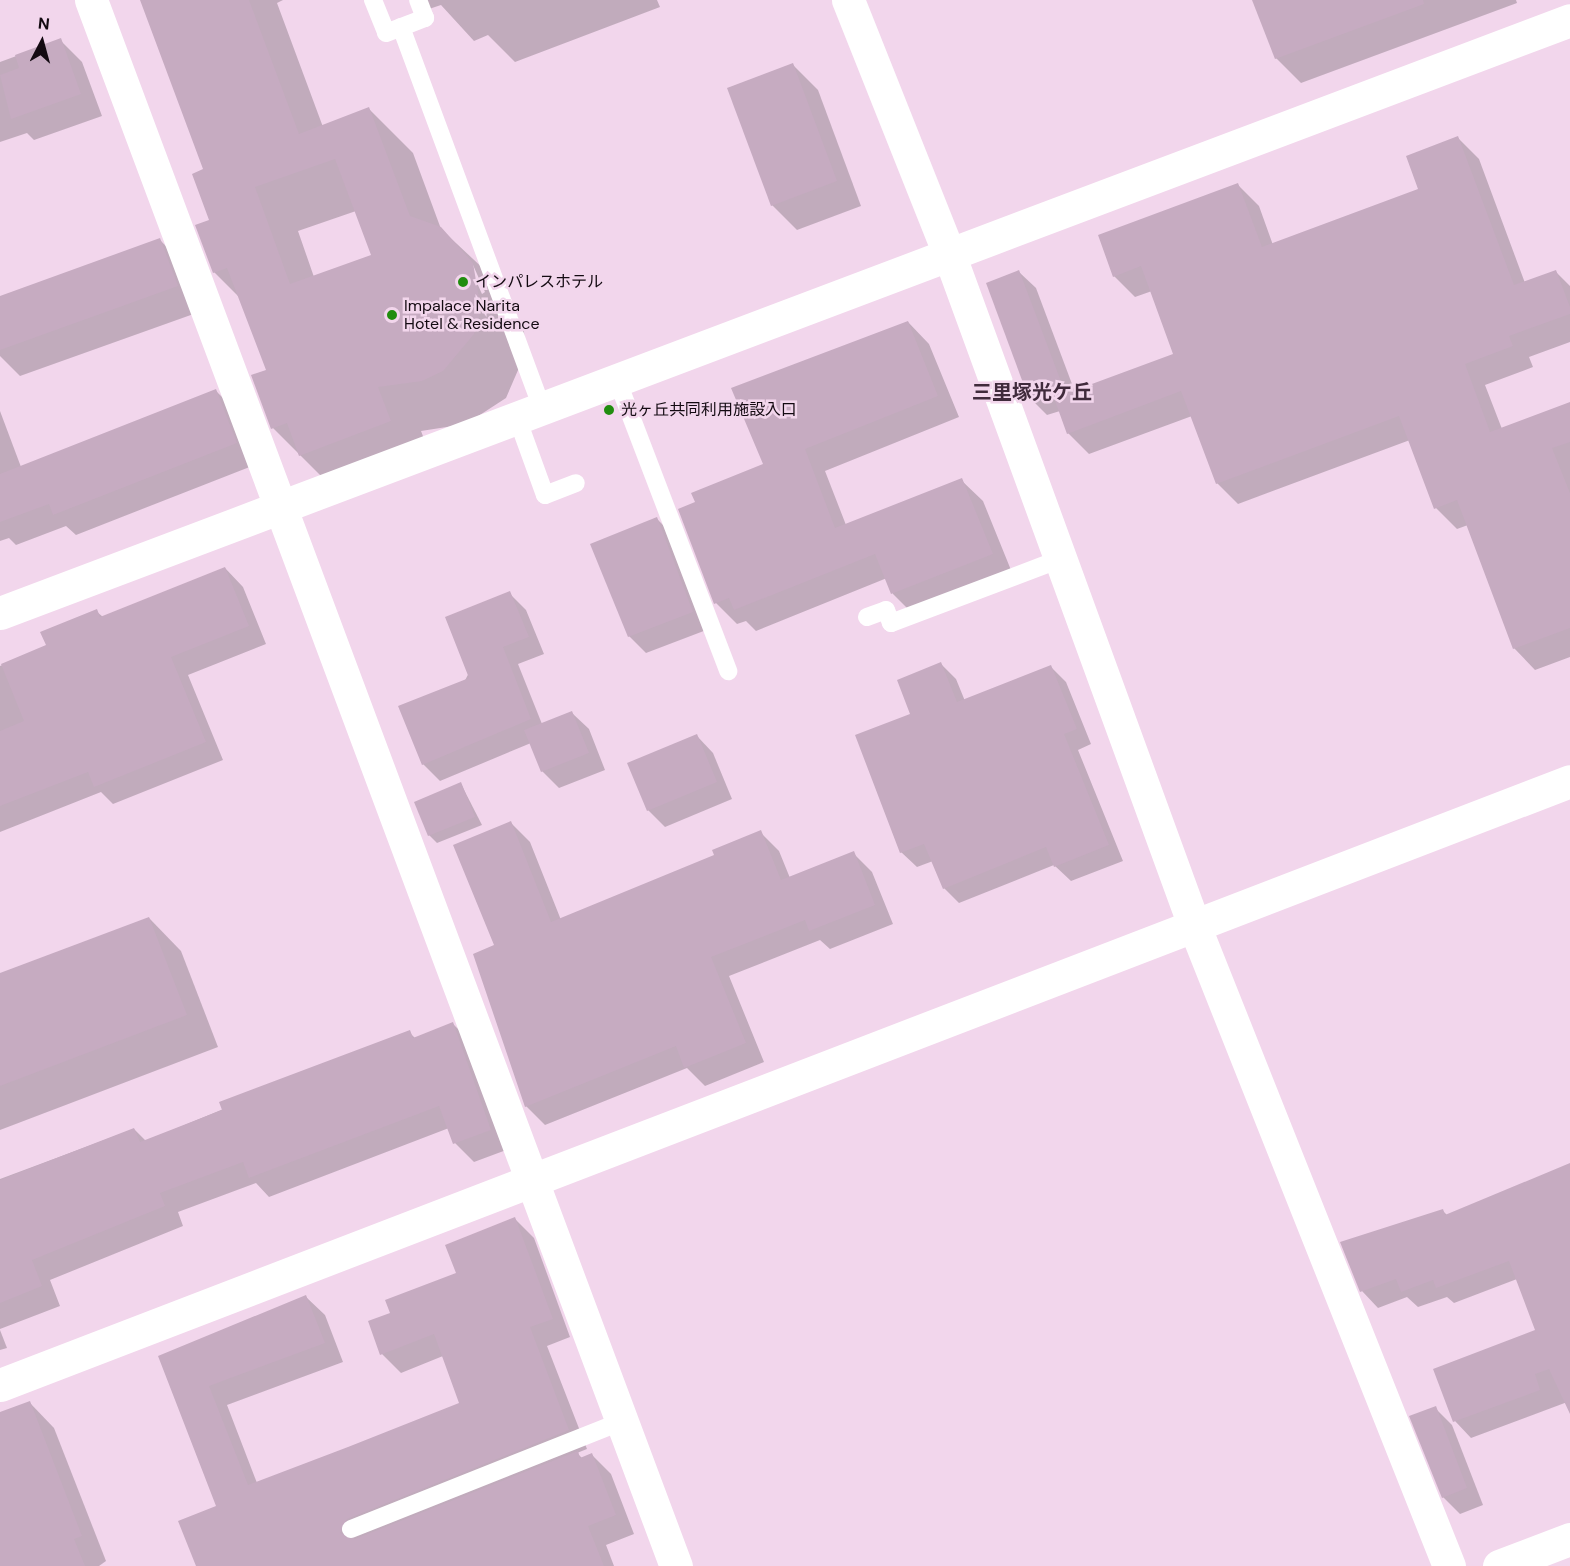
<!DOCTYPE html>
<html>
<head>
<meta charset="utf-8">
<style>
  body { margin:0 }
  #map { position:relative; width:1570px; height:1566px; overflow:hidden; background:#f2d6ec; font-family:"DM Sans","Noto Sans JP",sans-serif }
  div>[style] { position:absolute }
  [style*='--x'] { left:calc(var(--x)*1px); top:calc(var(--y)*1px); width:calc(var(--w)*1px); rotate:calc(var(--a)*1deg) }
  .shadow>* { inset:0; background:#0003 }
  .building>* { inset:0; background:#c6abc1 }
  .lane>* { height:18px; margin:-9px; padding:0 9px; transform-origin:9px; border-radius:9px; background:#fff }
  .street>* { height:33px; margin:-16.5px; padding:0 16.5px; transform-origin:16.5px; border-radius:16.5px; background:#fff }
  .secondary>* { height:33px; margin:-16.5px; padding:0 16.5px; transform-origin:16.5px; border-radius:16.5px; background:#fff }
  .dots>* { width:16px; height:16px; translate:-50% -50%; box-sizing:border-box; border:3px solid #f2d6ec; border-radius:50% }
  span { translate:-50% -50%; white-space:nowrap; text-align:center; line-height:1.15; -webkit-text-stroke:5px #f2d6ec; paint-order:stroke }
  .poi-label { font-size:16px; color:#130a11 }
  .left { translate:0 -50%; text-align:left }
  .quarter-label { font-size:20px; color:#402b3c; font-weight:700 }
  .north { position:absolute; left:12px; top:12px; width:60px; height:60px; -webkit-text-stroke:4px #f2d6ec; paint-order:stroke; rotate:6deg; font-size:16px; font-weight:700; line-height:24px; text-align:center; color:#130a11 }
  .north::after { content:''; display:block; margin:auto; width:21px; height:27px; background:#130a11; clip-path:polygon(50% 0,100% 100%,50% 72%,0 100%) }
</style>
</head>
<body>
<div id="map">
  <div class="shadow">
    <div style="clip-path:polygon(evenodd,141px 0,283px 0,277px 3px,323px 127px,369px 109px,413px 153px,441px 229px,504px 288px,524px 331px,525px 354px,506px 398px,466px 424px,421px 431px,434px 465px,344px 499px,273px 428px,253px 376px,268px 370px,241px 299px,214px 272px,205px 170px,141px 0,356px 211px,373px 256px,314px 277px,298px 231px,356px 211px,141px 0,469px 265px,473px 265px,485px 292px,482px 294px,469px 265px)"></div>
    <div style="clip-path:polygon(412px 0,657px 0,660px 7px,515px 62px,488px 35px,474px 41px,441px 5px,423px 11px)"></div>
    <div style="clip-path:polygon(1254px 0,1516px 0,1517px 3px,1301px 83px,1276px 58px)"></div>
    <div style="clip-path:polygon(60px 40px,82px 62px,102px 116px,34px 140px,27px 133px,0 142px,0 62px)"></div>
    <div style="clip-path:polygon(793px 65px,818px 90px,861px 206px,797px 230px,772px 205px)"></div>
    <div style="clip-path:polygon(1458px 138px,1479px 159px,1525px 283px,1556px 272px,1570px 286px,1570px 342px,1529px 357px,1533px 367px,1485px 385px,1502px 429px,1570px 410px,1570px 657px,1535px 670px,1514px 648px,1468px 525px,1457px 529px,1436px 508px,1410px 440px,1238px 504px,1217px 483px,1192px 416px,1089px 454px,1068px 433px,1060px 411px,1047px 415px,1031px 399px,988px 284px,1019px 272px,1036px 288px,1075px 392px,1175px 355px,1152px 291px,1135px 297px,1114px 276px,1238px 185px,1259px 206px,1273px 245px,1420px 190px)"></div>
    <div style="clip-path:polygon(160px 240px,184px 265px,202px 311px,20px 376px,0 356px,0 298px)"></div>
    <div style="clip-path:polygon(908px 322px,929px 344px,959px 417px,825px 471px,846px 525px,961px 480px,983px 501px,1013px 575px,914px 615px,893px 594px,887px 578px,756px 631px,746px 621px,737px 624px,716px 603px,697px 503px,764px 465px)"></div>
    <div style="clip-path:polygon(216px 391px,237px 412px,257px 464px,76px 535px,66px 526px,16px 545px,9px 538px,0 541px,0 411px,21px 467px)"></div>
    <div style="clip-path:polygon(657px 519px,674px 536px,709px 629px,646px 653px,629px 636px)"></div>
    <div style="clip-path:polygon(225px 568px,243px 587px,266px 644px,188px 675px,223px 760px,113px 804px,101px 792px,0 832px,0 666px,48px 646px,96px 611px,103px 617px)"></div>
    <div style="clip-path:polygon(509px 593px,526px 610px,544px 654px,518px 664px,542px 724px,572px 713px,589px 729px,605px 770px,559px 788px,542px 771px,531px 743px,440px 781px,423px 764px)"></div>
    <div style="clip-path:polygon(941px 664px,956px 679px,965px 701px,1051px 667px,1066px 682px,1091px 744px,1078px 750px,1123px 861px,1071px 881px,1054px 865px,959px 903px,944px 888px,933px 861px,917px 867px,901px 852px,912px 714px)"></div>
    <div style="clip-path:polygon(697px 736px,713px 753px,732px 799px,665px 827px,648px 810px)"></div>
    <div style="clip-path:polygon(461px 784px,482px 825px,437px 843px,429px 835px)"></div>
    <div style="clip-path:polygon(511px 823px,530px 842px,561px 920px,716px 856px,760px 832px,779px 851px,790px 878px,853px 853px,872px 872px,893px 924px,830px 949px,820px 940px,729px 976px,764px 1062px,705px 1086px,687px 1068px,545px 1125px,526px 1106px,496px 946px)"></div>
    <div style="clip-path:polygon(149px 918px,181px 951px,218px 1047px,0 1130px,0 975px)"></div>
    <div style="clip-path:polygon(453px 1024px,472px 1043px,509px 1149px,474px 1162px,455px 1143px,449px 1128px,269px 1197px,256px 1183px,178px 1212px,183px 1226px,50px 1280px,60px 1306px,0 1329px,0 1179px,134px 1129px,146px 1141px,409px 1032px,416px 1039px)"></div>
    <div style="clip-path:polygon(1570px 1166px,1570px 1401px,1471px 1438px,1455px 1421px,1537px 1331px,1517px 1279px,1454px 1303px,1447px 1297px,1418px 1307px,1407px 1297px,1378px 1308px,1362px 1291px,1443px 1211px,1448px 1216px)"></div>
    <div style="clip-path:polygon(515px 1219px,534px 1238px,570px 1337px,547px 1346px,587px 1449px,577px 1453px,583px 1459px,592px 1455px,611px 1474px,634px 1534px,606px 1545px,614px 1566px,197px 1566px,218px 1507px,160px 1357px,306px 1297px,325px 1315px,343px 1362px,227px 1405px,257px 1483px,461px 1404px,443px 1356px,401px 1373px,382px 1354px,392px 1314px,458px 1274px)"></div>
    <div style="clip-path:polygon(0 1330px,7px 1348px,0 1350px)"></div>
    <div style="clip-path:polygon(30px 1403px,54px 1428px,106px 1561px,99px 1566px,0 1566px,0 1414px)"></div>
    <div style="clip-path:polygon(1435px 1408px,1452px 1425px,1483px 1505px,1460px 1514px,1443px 1497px)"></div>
  </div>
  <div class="building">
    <div style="clip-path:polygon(evenodd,140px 0,249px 0,299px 134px,369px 107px,410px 216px,441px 227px,473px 263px,481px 310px,474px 334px,443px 371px,422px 381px,378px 387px,391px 421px,299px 456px,287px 423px,271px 429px,251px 375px,266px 370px,227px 268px,213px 273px,195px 225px,209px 220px,192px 174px,203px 169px,140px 0,335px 159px,371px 255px,290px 284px,255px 187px,335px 159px)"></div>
    <div style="clip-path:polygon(1252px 0,1423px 0,1424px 4px,1275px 59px)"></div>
    <div style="clip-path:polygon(61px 38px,81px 94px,11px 119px,0 75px,19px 68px,15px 55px)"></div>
    <div style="clip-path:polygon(793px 63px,837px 181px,771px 206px,727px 88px)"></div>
    <div style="clip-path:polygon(1458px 136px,1514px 285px,1556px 270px,1570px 307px,1570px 314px,1509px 336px,1513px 346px,1465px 364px,1490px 432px,1570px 402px,1570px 442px,1552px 448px,1570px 493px,1570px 628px,1513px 649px,1457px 500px,1434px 509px,1399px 416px,1216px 484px,1181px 391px,1067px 434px,1054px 398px,1173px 354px,1141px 266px,1113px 277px,1098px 235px,1238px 183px,1262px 247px,1418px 189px,1406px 156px)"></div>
    <div style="clip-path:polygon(160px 238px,178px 286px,0 350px,0 296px)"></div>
    <div style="clip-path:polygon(1019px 270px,1063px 387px,1029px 399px,986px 283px)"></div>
    <div style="clip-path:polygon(908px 321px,938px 396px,805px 449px,835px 528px,962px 478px,993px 554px,891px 594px,875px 554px,734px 610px,729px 598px,714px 604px,678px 509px,695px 502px,691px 493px,763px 464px,731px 388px)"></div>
    <div style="clip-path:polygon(216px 389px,237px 443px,53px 515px,49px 504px,0 522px,0 474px)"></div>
    <div style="clip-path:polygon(657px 517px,693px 612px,628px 637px,590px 544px)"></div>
    <div style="clip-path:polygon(225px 567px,249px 626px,171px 657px,206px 742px,94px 787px,88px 772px,0 806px,0 731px,24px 721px,1px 664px,46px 645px,40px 632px,97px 609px,100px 617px)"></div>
    <div style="clip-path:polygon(510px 591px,529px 637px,503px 647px,531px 719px,422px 765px,398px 706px,469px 678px,445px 617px)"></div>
    <div style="clip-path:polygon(941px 662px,957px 702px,1051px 665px,1077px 729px,1064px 734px,1109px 845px,1054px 867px,1046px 847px,943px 889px,924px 844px,900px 853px,855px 735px,910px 714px,897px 680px)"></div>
    <div style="clip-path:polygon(572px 711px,589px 753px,541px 772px,524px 730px)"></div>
    <div style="clip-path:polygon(697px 734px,717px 782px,647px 811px,627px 763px)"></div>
    <div style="clip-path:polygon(461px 782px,475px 817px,428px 836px,414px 802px)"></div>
    <div style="clip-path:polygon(511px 821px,551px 922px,714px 855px,712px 850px,761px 830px,781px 880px,854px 851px,875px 905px,809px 931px,805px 920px,711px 957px,746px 1043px,684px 1068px,676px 1046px,525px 1107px,473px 954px,494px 945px,453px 845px)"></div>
    <div style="clip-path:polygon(149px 917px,187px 1015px,0 1086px,0 973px)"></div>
    <div style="clip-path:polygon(453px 1022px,491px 1130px,453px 1144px,439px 1106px,249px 1178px,243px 1162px,160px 1193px,165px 1206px,32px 1260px,42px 1286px,0 1303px,0 1180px,134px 1128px,140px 1142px,222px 1110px,219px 1102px,410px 1030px,413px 1038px)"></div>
    <div style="clip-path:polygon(1570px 1163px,1570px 1414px,1549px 1369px,1535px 1374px,1540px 1390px,1453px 1422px,1433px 1369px,1535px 1330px,1509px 1261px,1436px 1288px,1433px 1280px,1401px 1292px,1396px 1279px,1360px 1292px,1340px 1242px,1443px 1209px,1445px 1215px)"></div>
    <div style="clip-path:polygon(515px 1217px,553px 1319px,530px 1327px,569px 1430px,347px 1519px,340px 1533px,355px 1539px,578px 1451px,580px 1458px,592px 1453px,616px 1515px,588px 1526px,604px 1566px,196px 1566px,178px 1521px,216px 1506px,158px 1356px,306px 1295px,325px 1343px,209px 1386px,248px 1485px,348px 1447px,459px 1403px,434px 1334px,380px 1355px,368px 1321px,390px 1313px,385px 1300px,456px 1273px,445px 1245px)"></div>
    <div style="clip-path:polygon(30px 1401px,82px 1536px,74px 1539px,85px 1566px,0 1566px,0 1412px)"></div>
    <div style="clip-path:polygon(1436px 1406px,1467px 1488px,1442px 1498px,1409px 1416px)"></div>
  </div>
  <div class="lane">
    <div style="--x:373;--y:0;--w:35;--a:68"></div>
    <div style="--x:386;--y:33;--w:42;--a:-21"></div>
    <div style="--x:425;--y:18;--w:19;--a:-111"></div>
    <div style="--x:401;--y:27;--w:404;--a:69.7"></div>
    <div style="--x:616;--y:377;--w:315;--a:69.1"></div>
    <div style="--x:516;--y:415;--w:85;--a:70.1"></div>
    <div style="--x:545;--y:495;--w:33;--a:-21"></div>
    <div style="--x:867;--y:617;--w:20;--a:-20"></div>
    <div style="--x:886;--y:610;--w:14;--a:69"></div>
    <div style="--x:891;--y:623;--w:181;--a:-20.7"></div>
    <div style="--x:351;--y:1529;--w:292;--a:-21.7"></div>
  </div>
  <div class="street">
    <div style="--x:91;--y:0;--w:1672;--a:69.52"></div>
    <div style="--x:848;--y:0;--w:270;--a:68.3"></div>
    <div style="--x:948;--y:251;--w:717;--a:69.95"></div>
    <div style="--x:1194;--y:925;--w:690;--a:68.31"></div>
    <div style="--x:0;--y:1385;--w:1682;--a:-21.04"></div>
    <div style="--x:1499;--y:1566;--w:76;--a:-20.8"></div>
  </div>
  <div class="secondary">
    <div style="--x:0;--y:613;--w:1678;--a:-20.69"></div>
  </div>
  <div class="dots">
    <div style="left:463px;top:282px;background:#218d0f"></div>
    <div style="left:392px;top:315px;background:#218d0f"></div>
    <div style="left:609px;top:410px;background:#218d0f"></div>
  </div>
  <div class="poi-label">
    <span class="left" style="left:475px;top:282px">インパレスホテル</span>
    <span class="left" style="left:404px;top:315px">Impalace Narita<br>Hotel &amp; Residence</span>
    <span class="left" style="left:621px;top:410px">光ヶ丘共同利用施設入口</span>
  </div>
  <div class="quarter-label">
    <span style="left:1032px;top:392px">三里塚光ケ丘</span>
  </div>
  <div class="north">N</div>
</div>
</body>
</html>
